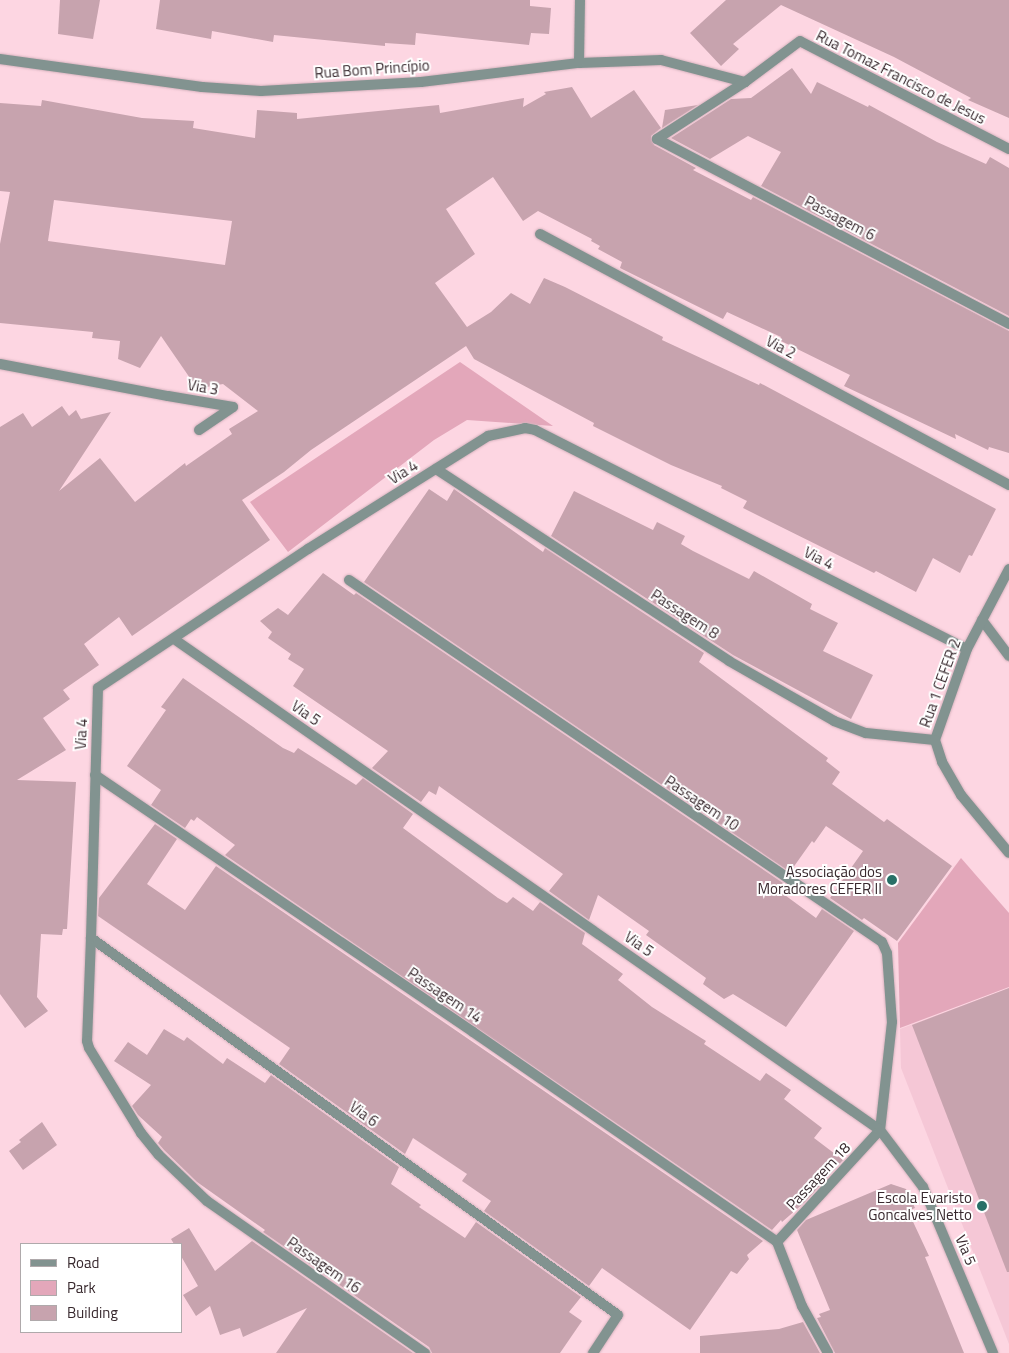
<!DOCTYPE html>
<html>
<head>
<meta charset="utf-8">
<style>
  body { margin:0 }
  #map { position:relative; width:1009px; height:1353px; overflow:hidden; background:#fdd6e2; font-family:"Titillium Web",sans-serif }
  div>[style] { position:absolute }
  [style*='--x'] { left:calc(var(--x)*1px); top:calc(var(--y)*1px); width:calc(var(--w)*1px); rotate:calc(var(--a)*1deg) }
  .built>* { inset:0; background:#f5c7d6 }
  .green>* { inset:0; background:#e3a7ba }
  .building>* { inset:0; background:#c7a3ae }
  .roads { filter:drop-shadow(0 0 1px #d6b3be) drop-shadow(0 0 1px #d6b3be) }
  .service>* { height:10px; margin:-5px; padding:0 5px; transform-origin:5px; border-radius:5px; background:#829390 }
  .minor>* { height:10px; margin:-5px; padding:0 5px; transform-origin:5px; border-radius:5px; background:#829390 }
  .tertiary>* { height:10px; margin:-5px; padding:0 5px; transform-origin:5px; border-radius:5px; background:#829390 }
  .dots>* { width:14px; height:14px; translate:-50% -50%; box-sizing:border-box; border:2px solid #fff; border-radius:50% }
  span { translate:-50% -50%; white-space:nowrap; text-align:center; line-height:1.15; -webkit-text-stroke:4px #fff; paint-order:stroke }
  .street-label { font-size:15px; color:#38292e }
  .poi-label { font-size:15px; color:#38292e }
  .right { translate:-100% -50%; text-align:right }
  .legend { position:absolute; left:20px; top:1243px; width:162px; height:90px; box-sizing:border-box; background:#fff; border:1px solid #afa9ab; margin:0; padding:6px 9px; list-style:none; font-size:15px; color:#38292e }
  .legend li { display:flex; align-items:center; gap:10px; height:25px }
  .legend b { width:25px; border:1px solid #afa9ab }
</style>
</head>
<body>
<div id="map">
  <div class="built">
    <div style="clip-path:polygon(1009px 988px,1009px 1344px,901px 1068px,900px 1029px)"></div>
  </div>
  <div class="green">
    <div style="clip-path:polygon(460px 362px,553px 426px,467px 420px,434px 440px,288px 552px,250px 502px)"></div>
    <div style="clip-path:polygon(961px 858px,1009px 913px,1009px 987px,900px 1028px,898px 943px)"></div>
  </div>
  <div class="building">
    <div style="clip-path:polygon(60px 0,100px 0,93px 39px,58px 34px)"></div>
    <div style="clip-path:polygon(160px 0,530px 0,530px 6px,551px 8px,549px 34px,531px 33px,529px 45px,416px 33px,415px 45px,385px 43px,385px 46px,274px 35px,273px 42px,212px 31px,211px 39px,156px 29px)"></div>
    <div style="clip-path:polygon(726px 0,1009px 0,1009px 118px,968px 100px,971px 98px,894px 57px,781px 5px,733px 44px,739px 49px,721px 66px,690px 33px)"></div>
    <div style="clip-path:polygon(792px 68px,811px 94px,817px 82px,868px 107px,869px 105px,937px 142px,986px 164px,990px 157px,1009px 168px,1009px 316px,761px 186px,781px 152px,748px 136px,710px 159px,671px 138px,731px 99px,751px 98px)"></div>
    <div style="clip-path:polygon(evenodd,572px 87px,591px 118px,634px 90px,661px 128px,651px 136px,654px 145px,696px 168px,693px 170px,751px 200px,753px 197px,1009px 331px,1009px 453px,989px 447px,988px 450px,955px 434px,956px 439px,844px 386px,850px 375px,779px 340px,781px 337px,727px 312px,723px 319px,620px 268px,622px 262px,598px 249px,600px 246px,591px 241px,592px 239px,538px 211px,523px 221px,493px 177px,446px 209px,475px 254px,435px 283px,467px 327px,491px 312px,511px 293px,530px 304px,544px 278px,565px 287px,663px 337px,662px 340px,759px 385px,760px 383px,996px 509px,972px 556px,969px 555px,960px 573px,933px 558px,916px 592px,876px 571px,874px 573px,743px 508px,747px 501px,721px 488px,722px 486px,671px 465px,593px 426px,594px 423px,474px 359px,466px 346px,311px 450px,284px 472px,242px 500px,270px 540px,132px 636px,119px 617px,84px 644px,99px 665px,63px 690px,70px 699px,43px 718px,66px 750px,17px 780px,76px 782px,67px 929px,63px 929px,62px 935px,41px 934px,37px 997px,48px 1011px,25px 1028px,0 994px,0 427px,23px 413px,32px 427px,62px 406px,69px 416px,76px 410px,81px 419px,111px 412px,59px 491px,100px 458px,135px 502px,185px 463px,186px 466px,232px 434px,229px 429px,258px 411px,223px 384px,207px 387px,192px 381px,161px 336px,140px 368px,118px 359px,120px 341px,92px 338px,93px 332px,0 323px,0 244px,10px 192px,0 191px,0 103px,41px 106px,42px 100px,142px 118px,194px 121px,193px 128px,255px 138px,257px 110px,297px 113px,297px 119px,439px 105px,440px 113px,524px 98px,523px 107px,546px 94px,544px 92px,572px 87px,54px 200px,232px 221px,225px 265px,48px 241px,54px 200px)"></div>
    <div style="clip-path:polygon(698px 105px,662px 128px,665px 110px)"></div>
    <div style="clip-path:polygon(429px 489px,447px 501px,454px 489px,543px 552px,545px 548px,704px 653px,699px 662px,828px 758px,826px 761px,840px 772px,832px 784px,884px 822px,887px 819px,952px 866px,897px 941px,864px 918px,862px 920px,830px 898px,863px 851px,826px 826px,814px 843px,812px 841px,790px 872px,364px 582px)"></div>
    <div style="clip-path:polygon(574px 491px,653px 530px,657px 522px,685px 536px,681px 544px,693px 551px,749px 579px,754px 571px,812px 604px,810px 609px,838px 623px,823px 651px,873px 675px,851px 719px,733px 655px,551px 536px)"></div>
    <div style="clip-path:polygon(323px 573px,354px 595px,356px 593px,783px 883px,778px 890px,816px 918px,822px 909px,854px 931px,786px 1027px,733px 994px,724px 999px,714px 992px,703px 984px,706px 978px,646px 935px,649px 931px,598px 895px,589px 920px,549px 891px,563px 874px,439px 786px,436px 795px,429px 791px,421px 802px,372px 768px,388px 751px,293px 686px,304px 669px,288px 659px,291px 654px,268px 638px,272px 632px,260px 621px,278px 608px,288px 615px)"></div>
    <div style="clip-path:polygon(183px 678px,283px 748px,294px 753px,298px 748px,356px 785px,363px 778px,413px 814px,403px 828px,498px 898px,507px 903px,513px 897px,533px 911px,540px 902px,585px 933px,582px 944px,623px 974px,618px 980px,652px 1007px,706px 1041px,704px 1044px,760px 1081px,766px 1073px,791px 1090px,784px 1099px,822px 1128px,814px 1138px,843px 1160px,805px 1202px,782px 1222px,781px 1220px,772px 1230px,225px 855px,235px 845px,197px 817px,194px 821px,191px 819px,185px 828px,151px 805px,161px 790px,127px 766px,166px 710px,161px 707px)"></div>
    <div style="clip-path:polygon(155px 824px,177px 839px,147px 884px,185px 910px,216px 866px,763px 1241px,747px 1255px,749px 1259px,737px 1274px,731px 1271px,690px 1330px,602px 1268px,589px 1286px,484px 1211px,491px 1201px,462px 1181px,467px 1174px,413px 1138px,405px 1154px,279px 1064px,290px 1048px,98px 916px,99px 898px)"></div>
    <div style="clip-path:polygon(1009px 988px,1009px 1272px,1007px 1272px,912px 1025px)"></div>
    <div style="clip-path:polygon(164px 1029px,184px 1041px,187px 1037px,223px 1064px,227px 1058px,265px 1083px,271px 1075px,399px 1167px,391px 1184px,421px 1205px,419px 1207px,465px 1238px,476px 1222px,581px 1297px,569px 1312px,582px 1321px,560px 1353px,432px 1353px,429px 1347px,263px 1232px,265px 1230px,197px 1182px,164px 1150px,158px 1143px,162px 1137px,138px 1115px,132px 1106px,151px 1085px,114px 1061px,128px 1042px,147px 1055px)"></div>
    <div style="clip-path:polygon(42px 1122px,57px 1145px,23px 1170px,9px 1151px,21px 1142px,19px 1140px)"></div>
    <div style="clip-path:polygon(891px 1184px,906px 1189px,915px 1208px,908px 1211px,929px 1256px,925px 1257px,964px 1353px,835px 1353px,817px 1318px,821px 1317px,819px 1314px,830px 1310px,797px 1230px,806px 1220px)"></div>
    <div style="clip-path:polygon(189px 1228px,215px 1271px,252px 1241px,413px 1353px,276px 1353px,307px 1308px,243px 1337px,240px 1328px,220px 1335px,210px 1306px,196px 1316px,183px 1295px,198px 1286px,181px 1256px,181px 1244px,174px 1244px,171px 1239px)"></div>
    <div style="clip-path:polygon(803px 1322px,820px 1353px,700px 1353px,700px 1336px,779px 1329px)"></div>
  </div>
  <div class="roads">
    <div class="service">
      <div style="--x:168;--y:396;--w:66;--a:9.6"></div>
      <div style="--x:199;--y:430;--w:41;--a:-34.1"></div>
      <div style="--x:982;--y:620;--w:45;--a:53.1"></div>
      <div style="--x:91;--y:938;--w:103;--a:92.2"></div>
      <div style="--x:87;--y:1041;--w:7;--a:74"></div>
      <div style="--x:89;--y:1048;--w:100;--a:58.5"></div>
      <div style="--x:141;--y:1133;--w:28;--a:51"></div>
      <div style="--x:159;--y:1155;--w:66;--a:43.8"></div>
      <div style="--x:828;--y:1353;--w:54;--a:-119"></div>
      <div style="--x:802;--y:1306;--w:69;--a:-111.3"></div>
      <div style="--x:777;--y:1242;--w:152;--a:-47.4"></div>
    </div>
    <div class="minor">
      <div style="--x:0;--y:59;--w:204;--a:7.9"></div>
      <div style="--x:202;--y:87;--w:59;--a:3.9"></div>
      <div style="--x:261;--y:91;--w:160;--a:-3.2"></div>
      <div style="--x:421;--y:82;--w:159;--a:-6.9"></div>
      <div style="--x:579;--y:63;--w:82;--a:-2.1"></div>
      <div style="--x:661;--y:60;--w:87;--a:14.7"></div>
      <div style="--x:579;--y:63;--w:63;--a:-89.1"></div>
      <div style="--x:1009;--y:149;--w:235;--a:-152.7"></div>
      <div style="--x:800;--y:41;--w:69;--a:143.3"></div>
      <div style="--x:745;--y:82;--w:105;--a:147.1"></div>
      <div style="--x:657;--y:139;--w:398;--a:27.7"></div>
      <div style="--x:540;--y:234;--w:532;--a:28.15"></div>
      <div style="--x:0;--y:364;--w:171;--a:10.8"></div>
      <div style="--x:436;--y:469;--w:350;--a:33.2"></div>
      <div style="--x:729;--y:661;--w:121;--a:29.7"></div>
      <div style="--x:834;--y:721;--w:34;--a:21"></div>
      <div style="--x:866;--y:733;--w:69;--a:5.8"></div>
      <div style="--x:349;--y:580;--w:644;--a:34.18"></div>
      <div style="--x:882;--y:942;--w:12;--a:66"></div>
      <div style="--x:887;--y:953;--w:69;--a:85.9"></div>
      <div style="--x:892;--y:1022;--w:109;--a:96.3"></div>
      <div style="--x:174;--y:639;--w:860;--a:34.82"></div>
      <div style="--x:880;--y:1130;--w:71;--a:53"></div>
      <div style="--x:923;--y:1187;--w:180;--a:67.1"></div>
      <div style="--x:95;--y:775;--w:457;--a:34.2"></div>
      <div style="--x:473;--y:1032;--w:369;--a:34.6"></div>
      <div style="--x:207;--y:1201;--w:266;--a:34.9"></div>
      <div style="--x:593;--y:1353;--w:45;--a:-56.7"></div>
      <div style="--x:618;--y:1315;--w:648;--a:-144.42"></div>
      <div style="--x:91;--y:938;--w:250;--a:-88.4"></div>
      <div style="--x:98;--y:688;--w:252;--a:-33.5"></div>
      <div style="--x:308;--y:549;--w:213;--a:-32.1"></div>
      <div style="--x:488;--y:436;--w:38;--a:-12"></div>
      <div style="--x:525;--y:428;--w:10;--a:11"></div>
      <div style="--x:535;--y:430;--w:484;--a:26.9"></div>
    </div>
    <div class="tertiary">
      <div style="--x:1009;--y:569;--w:90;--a:117.7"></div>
      <div style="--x:967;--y:649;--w:96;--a:109.4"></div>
      <div style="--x:935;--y:740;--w:23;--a:72"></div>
      <div style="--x:942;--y:762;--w:38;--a:60"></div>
      <div style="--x:961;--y:795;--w:75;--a:50.4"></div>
    </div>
  </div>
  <div class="dots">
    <div style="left:892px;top:880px;background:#287067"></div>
    <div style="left:982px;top:1206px;background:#287067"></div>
  </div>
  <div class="street-label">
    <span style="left:372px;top:69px;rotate:-4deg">Rua Bom Princípio</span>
    <span style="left:901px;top:77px;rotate:27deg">Rua Tomaz Francisco de Jesus</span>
    <span style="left:840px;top:218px;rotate:28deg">Passagem 6</span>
    <span style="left:781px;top:347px;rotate:28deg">Via 2</span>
    <span style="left:203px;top:387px;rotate:10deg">Via 3</span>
    <span style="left:403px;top:472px;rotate:-32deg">Via 4</span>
    <span style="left:819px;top:558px;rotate:27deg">Via 4</span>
    <span style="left:685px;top:614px;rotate:33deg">Passagem 8</span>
    <span style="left:940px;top:683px;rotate:-70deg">Rua 1 CEFER 2</span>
    <span style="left:306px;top:713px;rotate:35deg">Via 5</span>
    <span style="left:81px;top:734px;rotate:-87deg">Via 4</span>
    <span style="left:702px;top:803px;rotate:34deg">Passagem 10</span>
    <span style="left:639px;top:944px;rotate:35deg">Via 5</span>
    <span style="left:445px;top:995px;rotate:34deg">Passagem 14</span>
    <span style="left:364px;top:1114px;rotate:36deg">Via 6</span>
    <span style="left:818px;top:1176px;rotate:-47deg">Passagem 18</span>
    <span style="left:966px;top:1250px;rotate:67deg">Via 5</span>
    <span style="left:324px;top:1265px;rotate:35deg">Passagem 16</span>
  </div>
  <div class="poi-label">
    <span class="right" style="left:882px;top:880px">Associação dos<br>Moradores CEFER II</span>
    <span class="right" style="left:972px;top:1206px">Escola Evaristo<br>Goncalves Netto</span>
  </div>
  <ul class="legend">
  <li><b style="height:6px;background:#829390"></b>Road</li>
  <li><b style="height:14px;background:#e3a7ba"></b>Park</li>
  <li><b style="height:14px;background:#c7a3ae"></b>Building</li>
  </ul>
</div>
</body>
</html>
